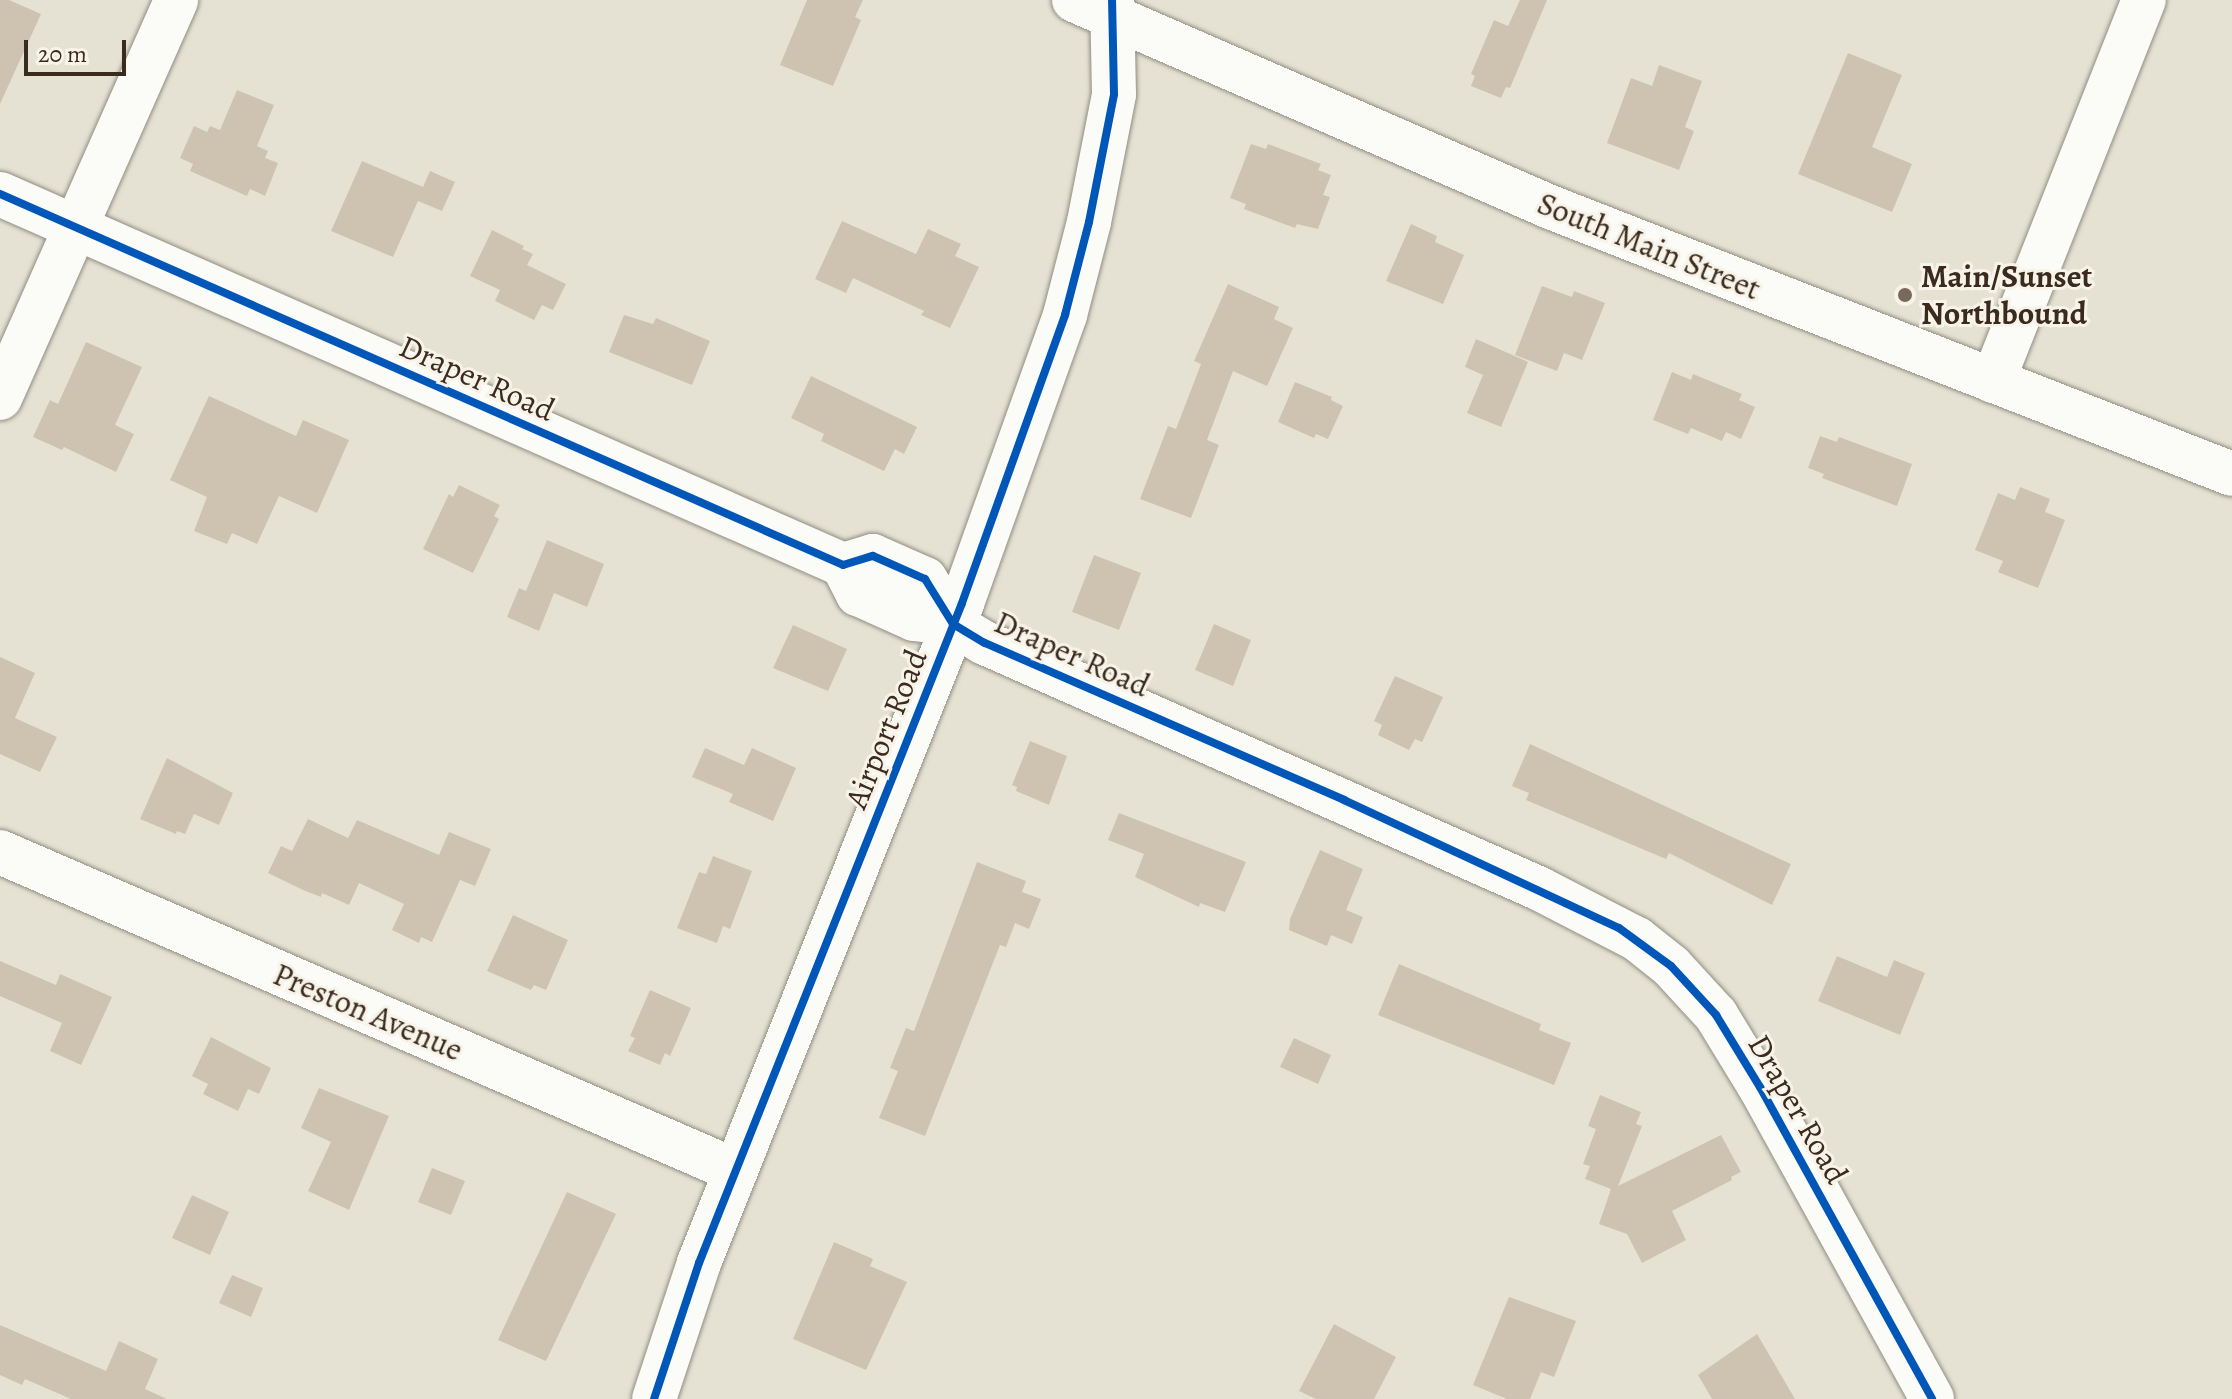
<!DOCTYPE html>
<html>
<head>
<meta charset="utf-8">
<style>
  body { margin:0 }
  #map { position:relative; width:2232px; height:1399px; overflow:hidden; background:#e6e2d3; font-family:Alegreya,serif }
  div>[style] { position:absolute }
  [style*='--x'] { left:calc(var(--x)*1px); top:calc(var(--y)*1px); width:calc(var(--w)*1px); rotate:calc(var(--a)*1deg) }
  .building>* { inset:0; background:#cec3b0 }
  .roads { filter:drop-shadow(0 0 2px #918d83) drop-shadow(0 0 2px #918d83) }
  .minor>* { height:44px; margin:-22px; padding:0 22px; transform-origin:22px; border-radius:22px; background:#fbfbf8 }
  .major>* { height:44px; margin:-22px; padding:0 22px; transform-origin:22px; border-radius:22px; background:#fbfbf8 }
  .cycleway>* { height:8px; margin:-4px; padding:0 4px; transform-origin:4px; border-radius:4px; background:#0057b8 }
  .dots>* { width:22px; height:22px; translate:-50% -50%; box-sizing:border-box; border:4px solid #f7f3e8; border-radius:50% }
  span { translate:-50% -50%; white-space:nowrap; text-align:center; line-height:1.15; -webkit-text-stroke:6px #f7f3e8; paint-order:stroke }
  .street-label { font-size:32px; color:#3b2a1e }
  .poi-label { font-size:32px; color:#3b2a1e; font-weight:700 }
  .left { translate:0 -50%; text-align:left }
  .scale { position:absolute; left:24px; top:40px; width:102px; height:36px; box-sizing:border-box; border:4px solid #3b2a1e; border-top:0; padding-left:10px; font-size:24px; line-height:28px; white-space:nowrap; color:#3b2a1e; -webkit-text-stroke:6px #f7f3e8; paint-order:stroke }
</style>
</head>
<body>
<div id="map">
  <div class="building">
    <div style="clip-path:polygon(0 0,9px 0,41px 14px,0 104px)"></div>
    <div style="clip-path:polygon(807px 0,863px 0,855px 17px,861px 20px,833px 86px,780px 65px)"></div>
    <div style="clip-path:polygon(1520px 0,1547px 0,1510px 88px,1506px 87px,1501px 98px,1471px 86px,1475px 76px,1471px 74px,1494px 20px,1508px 26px)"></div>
    <div style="clip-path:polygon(1848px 53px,1902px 75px,1872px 147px,1912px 164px,1892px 212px,1798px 174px)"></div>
    <div style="clip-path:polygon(1659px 65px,1702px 81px,1685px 127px,1694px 131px,1679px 170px,1607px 143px,1631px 78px,1652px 86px)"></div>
    <div style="clip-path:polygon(237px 90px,274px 105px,257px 146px,268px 151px,265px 158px,278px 163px,265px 196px,250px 189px,247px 196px,190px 171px,193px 164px,180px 158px,194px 126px,207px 132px,210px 126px,220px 130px)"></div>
    <div style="clip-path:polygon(1251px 144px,1266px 149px,1268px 144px,1321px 164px,1318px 170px,1331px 175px,1323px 195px,1330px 197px,1318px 229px,1297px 224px,1295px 228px,1244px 209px,1246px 204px,1230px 198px)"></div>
    <div style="clip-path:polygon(362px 161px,423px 187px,430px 171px,455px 182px,442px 211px,418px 201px,393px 257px,331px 231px)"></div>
    <div style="clip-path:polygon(842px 221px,916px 254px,928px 229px,961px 244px,955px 256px,979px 267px,950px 328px,921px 315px,924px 311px,853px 278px,846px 293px,815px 279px)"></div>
    <div style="clip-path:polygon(1411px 224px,1437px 236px,1435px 242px,1464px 255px,1443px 304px,1386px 281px)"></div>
    <div style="clip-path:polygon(492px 230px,524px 246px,522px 249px,533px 254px,527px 265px,566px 284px,553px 310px,542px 305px,534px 320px,495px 301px,500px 290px,470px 276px)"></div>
    <div style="clip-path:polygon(1228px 284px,1279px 307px,1274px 319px,1293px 328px,1267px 386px,1233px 371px,1207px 440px,1219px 445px,1191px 518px,1140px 499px,1168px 426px,1176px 429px,1201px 364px,1194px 361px)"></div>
    <div style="clip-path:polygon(1542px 286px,1572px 297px,1574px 291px,1605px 303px,1582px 360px,1564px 353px,1557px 371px,1515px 355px)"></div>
    <div style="clip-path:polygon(624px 315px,653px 324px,656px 318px,710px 341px,692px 385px,609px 352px)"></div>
    <div style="clip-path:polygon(1476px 339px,1528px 362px,1501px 427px,1467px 413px,1483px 375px,1465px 367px)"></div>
    <div style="clip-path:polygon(86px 342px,142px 367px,115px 425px,134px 434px,116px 472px,64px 447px,62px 450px,33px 437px,50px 400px,58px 404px)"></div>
    <div style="clip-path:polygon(1672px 372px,1691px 380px,1693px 374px,1742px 394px,1739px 400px,1755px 407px,1741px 439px,1726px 432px,1722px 441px,1691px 428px,1688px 434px,1653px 420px)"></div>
    <div style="clip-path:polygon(811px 376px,917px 427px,904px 454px,895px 449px,884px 471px,821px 441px,824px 434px,791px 418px)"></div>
    <div style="clip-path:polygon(1295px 382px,1332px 397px,1331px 400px,1343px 406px,1328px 439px,1316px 434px,1314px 438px,1278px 422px)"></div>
    <div style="clip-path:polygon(209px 396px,296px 436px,303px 420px,349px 440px,317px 513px,279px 496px,257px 544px,232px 533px,227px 544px,194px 531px,207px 497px,170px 480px)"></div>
    <div style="clip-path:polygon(1820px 436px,1837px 442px,1839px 437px,1912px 464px,1897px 506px,1822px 478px,1824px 474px,1808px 468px)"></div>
    <div style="clip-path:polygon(459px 485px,500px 505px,494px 516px,499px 519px,473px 573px,423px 549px,449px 494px,453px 497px)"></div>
    <div style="clip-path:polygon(2020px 487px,2050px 499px,2045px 512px,2065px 520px,2038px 588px,1998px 572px,2003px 561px,1975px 550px,1998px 493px,2015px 500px)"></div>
    <div style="clip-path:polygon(547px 540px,604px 564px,587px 607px,554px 593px,539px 631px,507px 617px,519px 588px,526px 591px)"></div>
    <div style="clip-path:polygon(1094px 555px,1141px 573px,1119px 630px,1072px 612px)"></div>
    <div style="clip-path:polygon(1214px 624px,1251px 640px,1233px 686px,1195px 670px)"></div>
    <div style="clip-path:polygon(793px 625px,847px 649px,828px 691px,773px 668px)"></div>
    <div style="clip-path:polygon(0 657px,35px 673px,15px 718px,57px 737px,40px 772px,0 754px)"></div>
    <div style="clip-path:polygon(1395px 676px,1443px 697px,1422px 742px,1415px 739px,1409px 750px,1378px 735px,1382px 725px,1374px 721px)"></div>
    <div style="clip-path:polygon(1030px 741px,1067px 756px,1049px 805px,1016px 791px,1017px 787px,1012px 785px)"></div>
    <div style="clip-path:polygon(1530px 744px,1791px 864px,1772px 905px,1669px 853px,1666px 859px,1526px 800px,1529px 793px,1512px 786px)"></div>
    <div style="clip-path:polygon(705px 748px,744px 765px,752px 748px,796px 768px,773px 821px,729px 802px,733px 794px,692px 777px)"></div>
    <div style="clip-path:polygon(167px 758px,233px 793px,219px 825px,194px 814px,185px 834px,177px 831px,176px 834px,140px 819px)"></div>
    <div style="clip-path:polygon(1119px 813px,1246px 862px,1225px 912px,1200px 903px,1199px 907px,1135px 877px,1144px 854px,1108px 840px)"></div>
    <div style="clip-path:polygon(308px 819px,348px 838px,357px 820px,439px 855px,449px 832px,491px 849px,475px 886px,460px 880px,432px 942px,421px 937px,419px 943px,392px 930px,404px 904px,359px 883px,349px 905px,322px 893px,321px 897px,303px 890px,268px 873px,281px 846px,292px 851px)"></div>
    <div style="clip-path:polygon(1320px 850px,1363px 869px,1346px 910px,1363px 917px,1352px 944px,1331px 935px,1327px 946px,1289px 930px,1290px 919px)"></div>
    <div style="clip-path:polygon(713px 856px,752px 871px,730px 929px,723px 926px,717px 943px,677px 928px,699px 872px,706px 874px)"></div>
    <div style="clip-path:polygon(977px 862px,1026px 881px,1022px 892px,1041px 899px,1029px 929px,1015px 923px,1006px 947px,1000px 945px,925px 1136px,879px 1118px,898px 1071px,890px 1068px,906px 1028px,914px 1031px)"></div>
    <div style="clip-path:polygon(513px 915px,568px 940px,546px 990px,534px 985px,531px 990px,487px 971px)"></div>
    <div style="clip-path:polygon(1837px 956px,1887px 977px,1894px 960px,1925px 973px,1900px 1035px,1818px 1001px)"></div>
    <div style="clip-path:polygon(0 961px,56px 985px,60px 974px,112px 997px,81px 1065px,50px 1051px,62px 1023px,0 996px)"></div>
    <div style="clip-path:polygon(1399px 964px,1541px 1024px,1539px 1030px,1571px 1043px,1554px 1085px,1378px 1015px)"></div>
    <div style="clip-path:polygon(650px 990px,691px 1008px,670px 1056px,665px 1053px,660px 1065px,628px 1051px,635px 1038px,630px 1036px)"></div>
    <div style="clip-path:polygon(211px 1037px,271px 1068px,259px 1094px,248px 1089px,238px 1111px,203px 1094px,208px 1084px,192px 1076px)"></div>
    <div style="clip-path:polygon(1294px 1038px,1331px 1055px,1318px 1084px,1280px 1067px)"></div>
    <div style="clip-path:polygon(319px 1088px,389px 1116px,349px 1210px,308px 1191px,331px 1142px,301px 1128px)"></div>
    <div style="clip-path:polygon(1600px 1095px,1641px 1112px,1636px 1124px,1642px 1126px,1618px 1186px,1721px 1135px,1741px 1172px,1731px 1177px,1732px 1180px,1672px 1211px,1686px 1240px,1642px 1263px,1627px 1234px,1599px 1224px,1611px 1189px,1585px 1179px,1590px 1166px,1583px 1164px,1596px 1129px,1588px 1126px)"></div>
    <div style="clip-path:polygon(432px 1168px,465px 1181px,451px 1215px,418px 1202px)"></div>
    <div style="clip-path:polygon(567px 1192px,616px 1214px,546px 1361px,498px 1340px)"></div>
    <div style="clip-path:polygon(192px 1195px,229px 1212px,210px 1255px,172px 1238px)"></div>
    <div style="clip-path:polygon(834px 1242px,873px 1259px,870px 1266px,907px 1282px,866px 1370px,793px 1339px)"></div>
    <div style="clip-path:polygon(232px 1275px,263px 1288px,251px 1317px,219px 1303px)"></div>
    <div style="clip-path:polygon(1509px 1297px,1576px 1321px,1554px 1377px,1541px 1372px,1530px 1399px,1507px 1399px,1473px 1385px)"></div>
    <div style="clip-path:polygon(1334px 1324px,1396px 1357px,1374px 1399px,1316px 1399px,1299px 1391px)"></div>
    <div style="clip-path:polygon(0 1325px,106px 1371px,119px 1341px,158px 1359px,145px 1389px,167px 1399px,71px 1399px,25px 1379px,22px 1385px,0 1375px)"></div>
    <div style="clip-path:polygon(1757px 1334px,1795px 1399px,1712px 1399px,1698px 1375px)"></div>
  </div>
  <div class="roads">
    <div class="minor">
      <div style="--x:0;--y:194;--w:921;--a:23.75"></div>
      <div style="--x:843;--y:565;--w:31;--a:-17"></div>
      <div style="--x:873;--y:556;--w:57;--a:23.9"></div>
      <div style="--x:925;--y:579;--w:53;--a:58.1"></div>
      <div style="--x:1993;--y:381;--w:410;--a:-68.4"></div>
      <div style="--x:0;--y:398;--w:435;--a:-66.1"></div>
      <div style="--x:843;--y:565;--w:33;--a:63"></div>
      <div style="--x:858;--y:594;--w:61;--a:24.1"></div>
      <div style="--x:914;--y:619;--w:39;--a:7"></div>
      <div style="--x:953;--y:624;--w:37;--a:31"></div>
      <div style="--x:985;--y:643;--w:607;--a:23.9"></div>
      <div style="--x:1540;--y:889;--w:109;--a:27.3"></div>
      <div style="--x:1637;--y:939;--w:43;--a:38.5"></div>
      <div style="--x:1671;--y:966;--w:67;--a:47.4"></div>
      <div style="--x:1716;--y:1015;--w:84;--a:58.6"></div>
      <div style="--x:1760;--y:1087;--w:356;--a:61.1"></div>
      <div style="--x:0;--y:852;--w:802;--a:23.43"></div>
      <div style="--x:654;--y:1399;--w:143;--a:-71.7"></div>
      <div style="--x:699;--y:1263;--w:710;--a:-68.27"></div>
      <div style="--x:962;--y:603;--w:306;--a:-70.3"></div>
      <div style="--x:1065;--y:315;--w:96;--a:-75.5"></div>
      <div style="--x:1089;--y:222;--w:130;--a:-78.9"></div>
      <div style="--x:1114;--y:94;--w:94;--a:-91.2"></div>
    </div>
    <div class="major">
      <div style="--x:1074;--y:0;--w:519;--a:23.5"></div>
      <div style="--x:1550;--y:207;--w:732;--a:21.38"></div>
    </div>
  </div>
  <div class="cycleway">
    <div style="--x:0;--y:194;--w:921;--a:23.75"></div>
    <div style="--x:843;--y:565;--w:31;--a:-17"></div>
    <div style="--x:873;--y:556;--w:57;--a:23.9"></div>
    <div style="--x:925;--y:579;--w:53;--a:58.1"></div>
    <div style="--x:953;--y:624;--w:37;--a:31"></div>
    <div style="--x:985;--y:643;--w:392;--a:23.6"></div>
    <div style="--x:1344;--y:800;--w:303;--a:25"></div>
    <div style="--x:1619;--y:928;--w:64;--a:36.2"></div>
    <div style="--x:1671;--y:966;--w:67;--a:47.4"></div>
    <div style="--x:1716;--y:1015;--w:84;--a:58.6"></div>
    <div style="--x:1760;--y:1087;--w:356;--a:61.1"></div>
    <div style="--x:654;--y:1399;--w:143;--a:-71.7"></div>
    <div style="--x:699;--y:1263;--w:710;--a:-68.27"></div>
    <div style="--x:962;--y:603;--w:306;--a:-70.3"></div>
    <div style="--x:1065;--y:315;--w:96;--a:-75.5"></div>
    <div style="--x:1089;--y:222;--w:130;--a:-78.9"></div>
    <div style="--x:1114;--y:94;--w:94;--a:-91.2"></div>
  </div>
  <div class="dots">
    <div style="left:1905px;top:295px;background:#776a5d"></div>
  </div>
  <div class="street-label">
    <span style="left:1649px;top:246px;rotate:22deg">South Main Street</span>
    <span style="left:477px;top:378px;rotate:24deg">Draper Road</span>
    <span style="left:1072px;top:654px;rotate:24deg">Draper Road</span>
    <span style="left:886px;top:729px;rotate:-68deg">Airport Road</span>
    <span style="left:368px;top:1012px;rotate:23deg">Preston Avenue</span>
    <span style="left:1798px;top:1109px;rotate:60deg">Draper Road</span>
  </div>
  <div class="poi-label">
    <span class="left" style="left:1921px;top:295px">Main/Sunset<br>Northbound</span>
  </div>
  <div class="scale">20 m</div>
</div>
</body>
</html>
